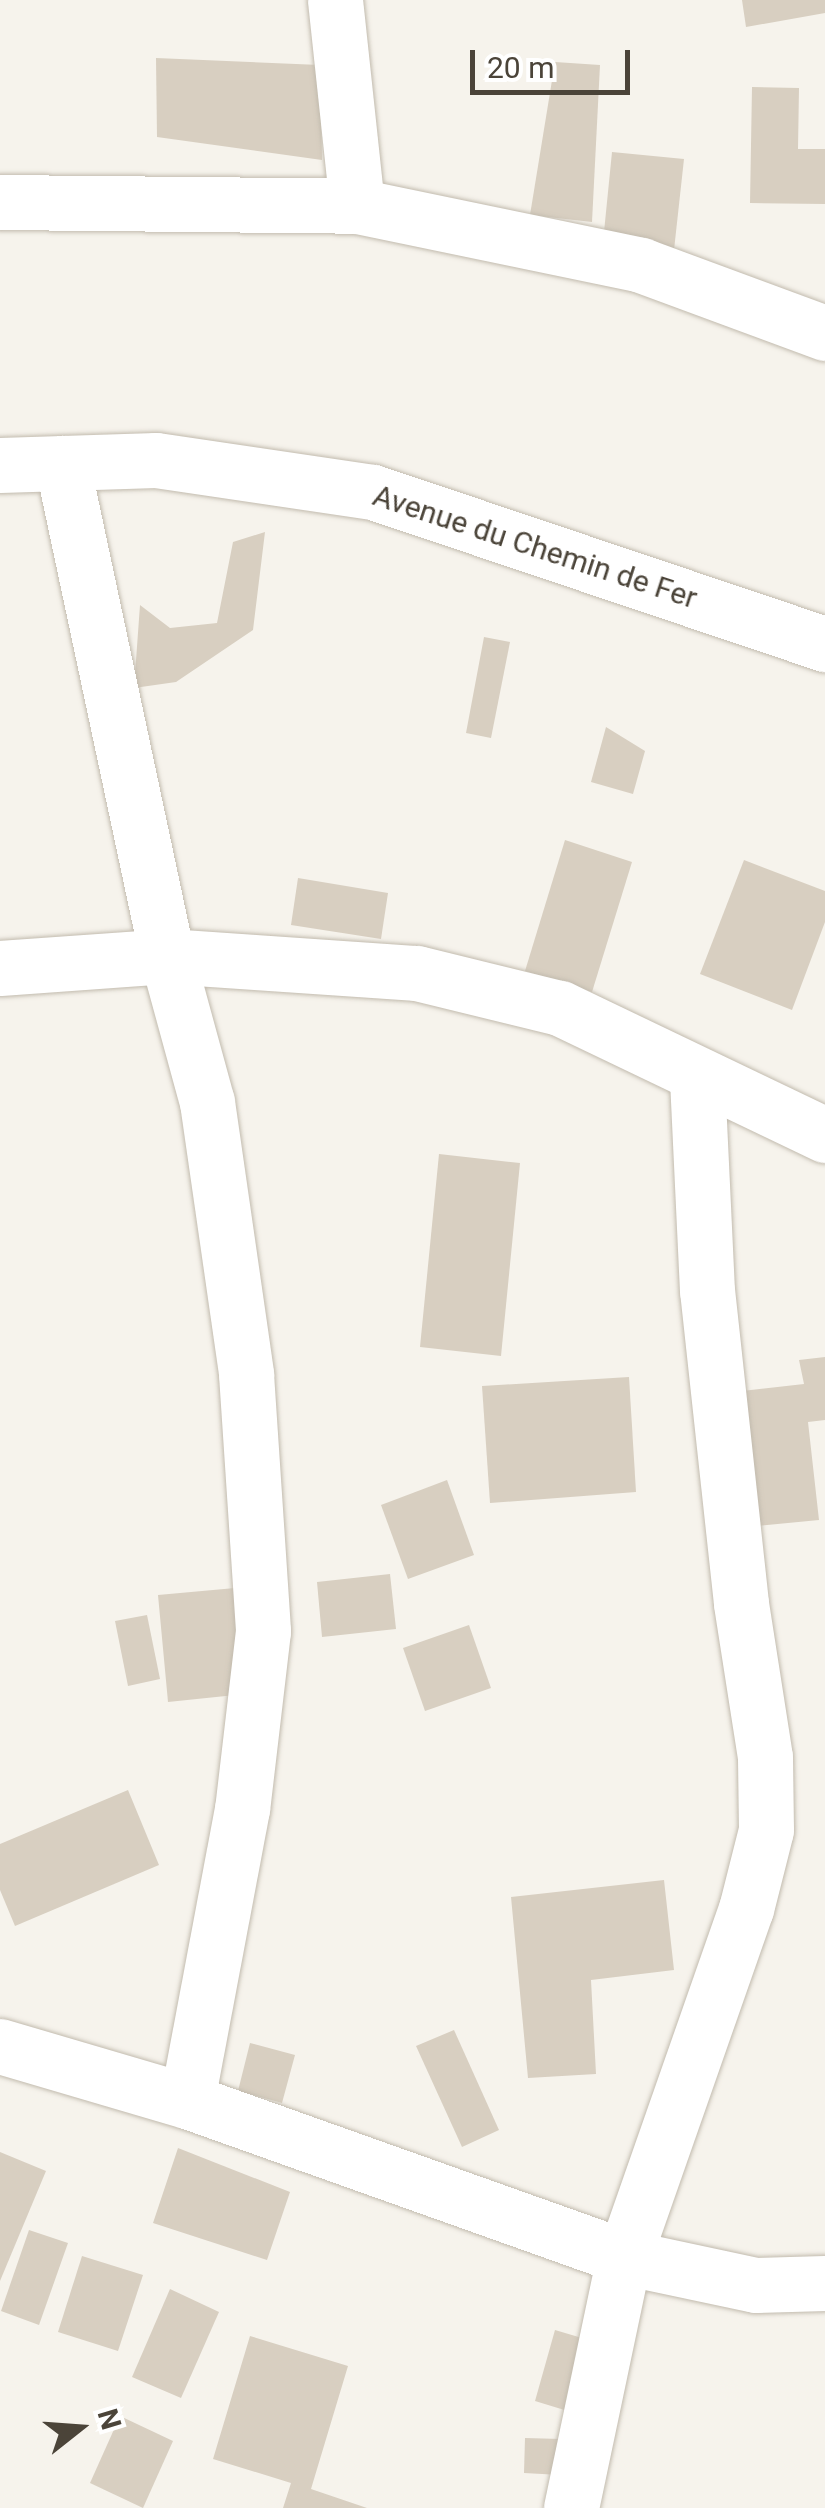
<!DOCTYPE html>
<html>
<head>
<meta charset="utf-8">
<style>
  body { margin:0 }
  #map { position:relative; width:825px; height:2508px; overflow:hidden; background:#f6f3ec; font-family:Roboto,sans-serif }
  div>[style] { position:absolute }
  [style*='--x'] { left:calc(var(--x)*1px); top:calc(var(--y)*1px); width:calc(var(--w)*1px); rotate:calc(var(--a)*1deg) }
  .building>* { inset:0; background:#d8cfc1 }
  .roads { filter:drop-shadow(0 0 2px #c2bbae) drop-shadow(0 0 2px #c2bbae) }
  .minor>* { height:55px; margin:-27.5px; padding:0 27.5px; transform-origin:27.5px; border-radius:27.5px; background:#fff }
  span { translate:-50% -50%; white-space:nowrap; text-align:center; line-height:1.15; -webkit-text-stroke:8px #fff; paint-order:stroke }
  .street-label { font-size:30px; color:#4b4439 }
  .north { position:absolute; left:30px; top:2378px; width:100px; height:100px; -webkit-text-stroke:8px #fff; paint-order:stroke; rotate:73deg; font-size:28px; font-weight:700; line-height:40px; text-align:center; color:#4b4439 }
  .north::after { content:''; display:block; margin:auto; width:35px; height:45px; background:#4b4439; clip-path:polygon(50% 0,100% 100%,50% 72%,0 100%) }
  .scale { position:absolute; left:470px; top:50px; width:160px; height:45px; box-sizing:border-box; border:5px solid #4b4439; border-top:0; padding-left:12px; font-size:30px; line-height:35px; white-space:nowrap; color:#4b4439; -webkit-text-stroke:8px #fff; paint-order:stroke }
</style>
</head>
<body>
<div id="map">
  <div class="building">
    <div style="clip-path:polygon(742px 0,825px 0,825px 13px,746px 27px)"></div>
    <div style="clip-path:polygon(156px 58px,320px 65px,322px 160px,157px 137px)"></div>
    <div style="clip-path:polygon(555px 62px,600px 65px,592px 222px,530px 215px)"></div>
    <div style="clip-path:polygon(752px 87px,799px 88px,798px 149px,825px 149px,825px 204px,750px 203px)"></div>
    <div style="clip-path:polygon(612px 152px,684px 159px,674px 250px,603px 242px)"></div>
    <div style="clip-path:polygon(265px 532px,253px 630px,176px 682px,134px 688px,140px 605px,170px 628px,217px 623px,233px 542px)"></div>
    <div style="clip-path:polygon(484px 637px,510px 642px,491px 738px,466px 733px)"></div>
    <div style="clip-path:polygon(606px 727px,645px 751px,633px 794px,591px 782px)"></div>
    <div style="clip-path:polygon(565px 840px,632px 862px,592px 992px,525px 971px)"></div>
    <div style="clip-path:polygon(744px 860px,825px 891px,825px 922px,792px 1010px,700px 974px)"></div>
    <div style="clip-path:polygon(298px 878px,388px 893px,381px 939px,291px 925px)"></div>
    <div style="clip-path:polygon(439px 1154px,520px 1163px,501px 1356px,420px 1347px)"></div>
    <div style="clip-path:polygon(825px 1357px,825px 1420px,808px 1422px,819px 1520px,756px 1526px,742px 1391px,804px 1384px,799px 1360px)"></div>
    <div style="clip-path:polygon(629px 1377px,636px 1492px,490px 1503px,482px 1386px)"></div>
    <div style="clip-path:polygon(447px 1480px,474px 1555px,408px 1579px,381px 1505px)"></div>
    <div style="clip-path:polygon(390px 1574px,396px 1629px,322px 1637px,317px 1582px)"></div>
    <div style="clip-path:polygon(235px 1588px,245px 1694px,168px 1702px,158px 1595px)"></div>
    <div style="clip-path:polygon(147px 1615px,160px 1679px,128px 1686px,115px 1621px)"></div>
    <div style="clip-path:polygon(469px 1625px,491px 1688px,425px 1711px,403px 1648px)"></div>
    <div style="clip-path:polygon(128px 1790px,159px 1865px,15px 1926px,0 1890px,0 1844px)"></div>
    <div style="clip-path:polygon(664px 1880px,674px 1970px,591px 1980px,596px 2074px,528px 2078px,511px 1897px)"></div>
    <div style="clip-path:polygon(454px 2030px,499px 2130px,462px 2147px,416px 2046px)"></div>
    <div style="clip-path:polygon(250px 2043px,295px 2055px,282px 2103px,238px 2091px)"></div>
    <div style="clip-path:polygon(178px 2148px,290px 2192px,267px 2260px,153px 2223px)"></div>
    <div style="clip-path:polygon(0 2152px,46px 2171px,0 2281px)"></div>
    <div style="clip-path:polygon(29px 2230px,68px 2243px,39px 2325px,1px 2311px)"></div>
    <div style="clip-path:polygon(82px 2256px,143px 2275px,118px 2351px,58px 2332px)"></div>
    <div style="clip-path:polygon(170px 2289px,219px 2312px,181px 2398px,132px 2377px)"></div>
    <div style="clip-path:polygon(555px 2330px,592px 2341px,571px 2412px,535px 2401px)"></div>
    <div style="clip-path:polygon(250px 2336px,348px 2366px,311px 2489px,367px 2508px,283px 2508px,291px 2483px,213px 2459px)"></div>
    <div style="clip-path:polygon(120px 2416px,173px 2441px,143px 2508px,90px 2483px)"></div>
    <div style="clip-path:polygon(525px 2438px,561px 2439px,560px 2475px,524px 2473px)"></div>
  </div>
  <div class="roads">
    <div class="minor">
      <div style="--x:335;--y:0;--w:207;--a:83.9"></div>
      <div style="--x:0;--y:202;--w:357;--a:0.6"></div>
      <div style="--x:357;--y:206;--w:290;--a:11.7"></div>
      <div style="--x:641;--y:265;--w:196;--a:20.3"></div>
      <div style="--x:62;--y:463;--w:504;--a:77.98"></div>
      <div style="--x:167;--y:956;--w:151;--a:74.7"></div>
      <div style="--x:207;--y:1102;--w:275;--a:81.8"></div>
      <div style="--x:246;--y:1374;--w:258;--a:86.2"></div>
      <div style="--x:263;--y:1631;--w:179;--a:96.7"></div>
      <div style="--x:242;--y:1809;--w:297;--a:100.7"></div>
      <div style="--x:0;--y:465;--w:156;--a:-1.8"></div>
      <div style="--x:156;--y:460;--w:219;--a:8.4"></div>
      <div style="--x:373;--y:492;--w:477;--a:18.6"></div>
      <div style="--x:0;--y:968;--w:167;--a:-4.1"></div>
      <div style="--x:167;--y:956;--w:251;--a:3.9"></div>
      <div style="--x:417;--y:973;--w:147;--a:13.8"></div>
      <div style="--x:560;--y:1008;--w:294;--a:25.6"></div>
      <div style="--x:0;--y:2046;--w:195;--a:16.4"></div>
      <div style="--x:187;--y:2101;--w:464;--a:19.6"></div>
      <div style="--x:624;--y:2257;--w:135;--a:12"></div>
      <div style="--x:756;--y:2285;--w:69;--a:-1.7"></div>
      <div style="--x:571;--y:2508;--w:257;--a:-78.1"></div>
      <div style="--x:624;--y:2257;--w:369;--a:-70.7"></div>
      <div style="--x:746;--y:1909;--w:81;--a:-75.8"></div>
      <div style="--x:766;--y:1830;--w:73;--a:-90.8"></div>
      <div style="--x:765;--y:1757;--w:156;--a:-98.9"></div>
      <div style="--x:741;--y:1603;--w:314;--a:-96.2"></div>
      <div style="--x:707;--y:1291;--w:216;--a:-92.7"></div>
    </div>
  </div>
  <div class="street-label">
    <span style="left:535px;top:547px;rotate:18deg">Avenue du Chemin de Fer</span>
  </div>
  <div class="north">N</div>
  <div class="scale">20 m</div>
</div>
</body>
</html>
